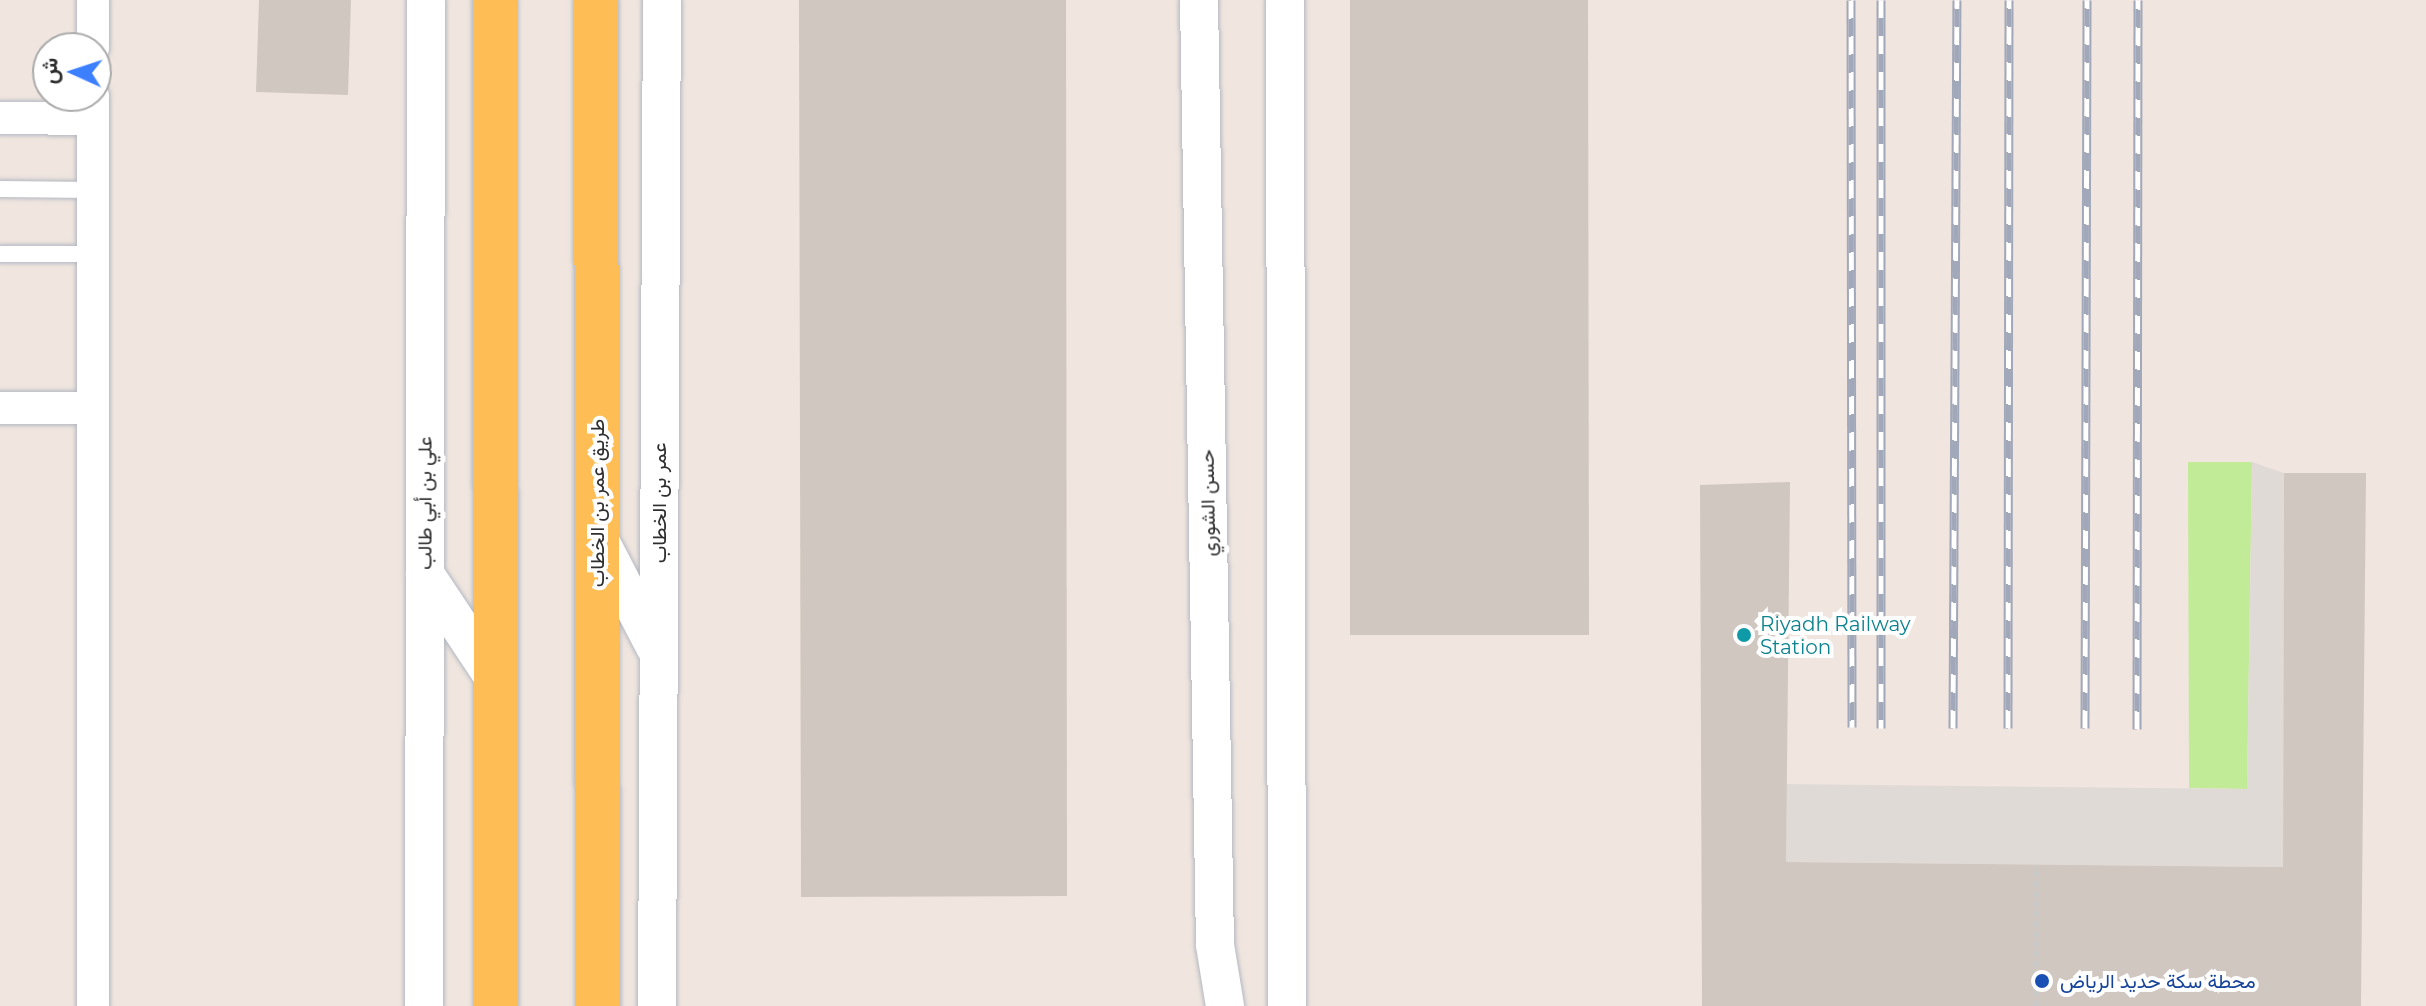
<!DOCTYPE html>
<html>
<head>
<meta charset="utf-8">
<style>
  body { margin:0 }
  #map { position:relative; width:2426px; height:1006px; overflow:hidden; background:#f0e6df; font-family:Montserrat,Vazirmatn,sans-serif }
  div>[style] { position:absolute }
  [style*='--x'] { left:calc(var(--x)*1px); top:calc(var(--y)*1px); width:calc(var(--w)*1px); rotate:calc(var(--a)*1deg) }
  .green>* { inset:0; background:#c1eb97 }
  .plaza>* { inset:0; background:#e0dad7 }
  .building>* { inset:0; background:#cfc7c0 }
  .path>* { height:5px; margin-top:-2.5px; transform-origin:0; background:repeating-linear-gradient(90deg,#c9c9c9 0 6px,transparent 0 10px) }
  .roads { filter:drop-shadow(0 0 2px #b3b8c2) drop-shadow(0 0 2px #b3b8c2) }
  .service>* { height:16px; margin:-8px; padding:0 8px; transform-origin:8px; border-radius:8px; background:#fff }
  .minor>* { height:32px; margin:-16px; padding:0 16px; transform-origin:16px; border-radius:16px; background:#fff }
  .tertiary>* { height:38px; margin:-19px; padding:0 19px; transform-origin:19px; border-radius:19px; background:#fff }
  .primary>* { height:44px; margin:-22px; padding:0 22px; transform-origin:22px; border-radius:22px; background:#ffbd55 }
  .rail>* { height:9px; margin-top:-4.5px; transform-origin:0; background:repeating-linear-gradient(90deg,#fff 0 18px,#a1a8ba 0 36px); box-sizing:border-box; border-block:2px solid #a1a8ba }
  .dots>* { width:22px; height:22px; translate:-50% -50%; box-sizing:border-box; border:4px solid #fff; border-radius:50% }
  span { translate:-50% -50%; white-space:nowrap; text-align:center; line-height:1.15; -webkit-text-stroke:8px #fff; paint-order:stroke }
  .street-label { font-size:20px; color:#2e2e2e }
  .culture-label { font-size:20px; color:#0d838f }
  .left { translate:0 -50%; text-align:left }
  .transit-label { font-size:20px; color:#164399 }
  .north { position:absolute; left:32px; top:32px; width:80px; height:80px; box-sizing:border-box; background:#fff; border:2px solid #ababab; border-radius:50%; rotate:273deg; font-size:22px; font-weight:700; line-height:32px; text-align:center; color:#2e2e2e }
  .north::after { content:''; display:block; margin:auto; width:28px; height:36px; background:#3d80ff; clip-path:polygon(50% 0,100% 100%,50% 72%,0 100%) }
</style>
</head>
<body>
<div id="map">
  <div class="green">
    <div style="clip-path:polygon(2188px 462px,2252px 462px,2247px 789px,2189px 788px)"></div>
  </div>
  <div class="plaza">
    <div style="clip-path:polygon(2252px 462px,2284px 473px,2283px 867px,1786px 862px,1786px 784px,2247px 789px)"></div>
  </div>
  <div class="building">
    <div style="clip-path:polygon(259px 0,351px 0,348px 95px,256px 92px)"></div>
    <div style="clip-path:polygon(799px 0,1066px 0,1067px 896px,801px 897px)"></div>
    <div style="clip-path:polygon(1350px 0,1588px 0,1589px 635px,1350px 635px)"></div>
    <div style="clip-path:polygon(2284px 473px,2366px 473px,2361px 1006px,1702px 1006px,1700px 485px,1790px 482px,1786px 862px,2283px 867px)"></div>
  </div>
  <div class="path">
    <div style="--x:2036;--y:1006;--w:141;--a:-90"></div>
  </div>
  <div class="roads">
    <div class="service">
      <div style="--x:0;--y:189;--w:93;--a:0.6"></div>
      <div style="--x:0;--y:254;--w:93;--a:0"></div>
    </div>
    <div class="minor">
      <div style="--x:93;--y:48;--w:48;--a:-90"></div>
      <div style="--x:93;--y:96;--w:910;--a:90"></div>
      <div style="--x:0;--y:118;--w:92;--a:0.6"></div>
      <div style="--x:0;--y:408;--w:93;--a:0"></div>
    </div>
    <div class="tertiary">
      <div style="--x:1199;--y:0;--w:945;--a:89.03"></div>
      <div style="--x:1215;--y:945;--w:62;--a:80.7"></div>
      <div style="--x:1285;--y:0;--w:1006;--a:89.89"></div>
      <div style="--x:597;--y:535;--w:126;--a:62.6"></div>
      <div style="--x:425;--y:574;--w:128;--a:56.4"></div>
      <div style="--x:424;--y:1006;--w:1006;--a:-89.89"></div>
      <div style="--x:657;--y:1006;--w:1006;--a:-89.72"></div>
    </div>
    <div class="primary">
      <div style="--x:495;--y:0;--w:1006;--a:89.94"></div>
      <div style="--x:596;--y:0;--w:1006;--a:89.89"></div>
    </div>
  </div>
  <div class="rail">
    <div style="--x:1851;--y:0;--w:727;--a:89.92"></div>
    <div style="--x:1881;--y:0;--w:728;--a:90"></div>
    <div style="--x:1953;--y:728;--w:728;--a:-89.69"></div>
    <div style="--x:2008;--y:728;--w:728;--a:-89.92"></div>
    <div style="--x:2085;--y:728;--w:728;--a:-89.84"></div>
    <div style="--x:2137;--y:729;--w:729;--a:-89.92"></div>
  </div>
  <div class="dots">
    <div style="left:1744px;top:635px;background:#0f9aa8"></div>
    <div style="left:2042px;top:981px;background:#1a4fb4"></div>
  </div>
  <div class="street-label">
    <span style="left:425px;top:503px;rotate:-90deg">علي بن أبي طالب</span>
    <span style="left:597px;top:503px;rotate:-90deg">طريق عمر بن الخطاب</span>
    <span style="left:659px;top:503px;rotate:-90deg">عمر بن الخطاب</span>
    <span style="left:1208px;top:503px;rotate:-91deg">حسن الشوري</span>
  </div>
  <div class="culture-label">
    <span class="left" style="left:1760px;top:636px">Riyadh Railway<br>Station</span>
  </div>
  <div class="transit-label">
    <span class="left" style="left:2060px;top:981px">محطة سكة حديد الرياض</span>
  </div>
  <div class="north">ش</div>
</div>
</body>
</html>
